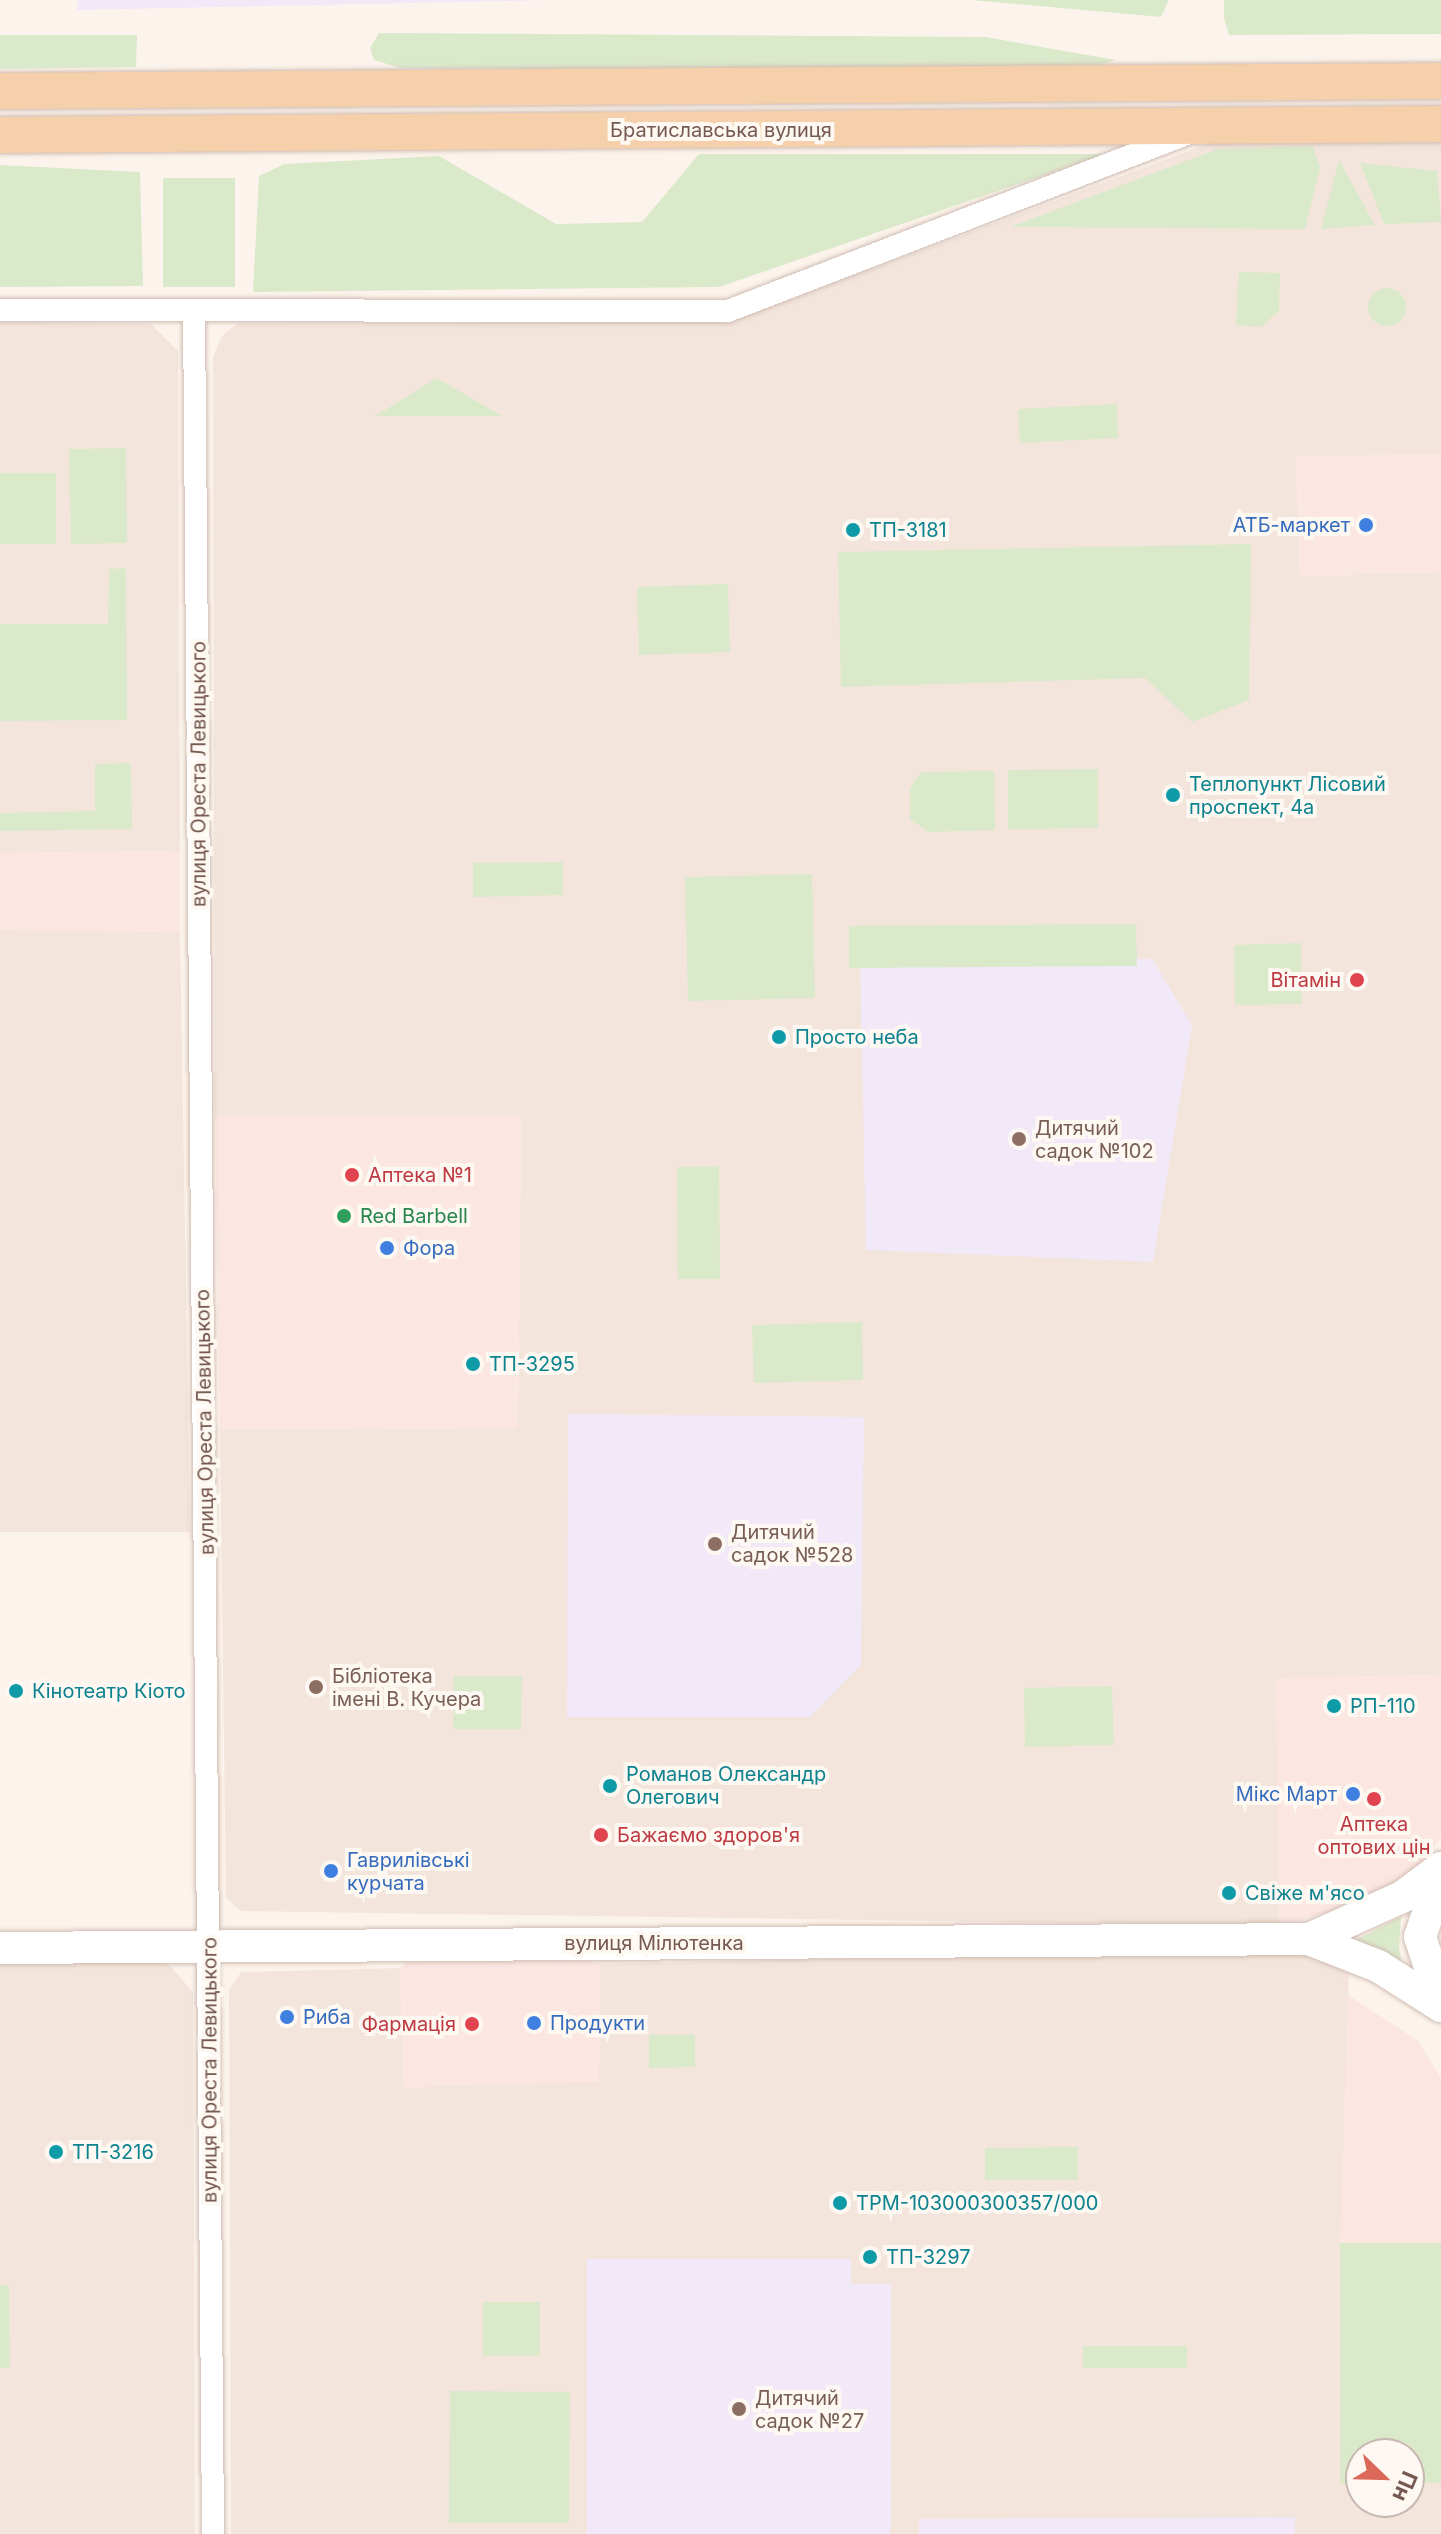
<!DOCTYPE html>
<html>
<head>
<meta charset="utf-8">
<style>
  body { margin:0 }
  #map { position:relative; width:1441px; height:2534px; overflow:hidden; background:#fcf4ec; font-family:Inter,sans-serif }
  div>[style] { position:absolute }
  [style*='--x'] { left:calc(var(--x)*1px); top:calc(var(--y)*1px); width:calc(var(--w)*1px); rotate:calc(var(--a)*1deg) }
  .residential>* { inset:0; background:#f3e5db }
  .commercial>* { inset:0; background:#fbe6e1 }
  .education>* { inset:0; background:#f1e8f8 }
  .green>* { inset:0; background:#dbe9cb }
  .round { border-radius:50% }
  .roads { filter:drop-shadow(0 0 2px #d0bdb4) drop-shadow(0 0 2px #d0bdb4) }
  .street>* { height:22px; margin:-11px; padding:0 11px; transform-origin:11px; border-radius:11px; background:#fff }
  .secondary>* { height:32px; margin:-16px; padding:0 16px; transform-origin:16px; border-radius:16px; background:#fff }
  .primary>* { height:36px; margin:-18px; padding:0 18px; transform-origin:18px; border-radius:18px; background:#f5d0aa }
  .dots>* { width:22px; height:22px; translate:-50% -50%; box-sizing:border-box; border:4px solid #fef8f3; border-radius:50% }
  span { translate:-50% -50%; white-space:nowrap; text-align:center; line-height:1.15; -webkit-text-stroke:8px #fef8f3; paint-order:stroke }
  .street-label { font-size:20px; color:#765950 }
  .shop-label { font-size:20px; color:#366cbe }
  .right { translate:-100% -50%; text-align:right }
  .left { translate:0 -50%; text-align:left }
  .culture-label { font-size:20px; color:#0d838f }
  .health-label { font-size:20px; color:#be3a42 }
  .education-label { font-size:20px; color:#785e54 }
  .leisure-label { font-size:20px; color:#27864d }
  .north { position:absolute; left:1345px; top:2438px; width:80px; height:80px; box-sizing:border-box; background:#fef8f3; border:2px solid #c8b8b2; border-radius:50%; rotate:113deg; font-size:22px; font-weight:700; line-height:32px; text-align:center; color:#765950 }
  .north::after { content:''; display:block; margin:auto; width:28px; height:36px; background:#dc685a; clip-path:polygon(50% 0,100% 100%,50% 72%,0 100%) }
</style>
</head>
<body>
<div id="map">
  <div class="residential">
    <div style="clip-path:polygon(1441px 134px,1441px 454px,1296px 457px,1300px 575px,1441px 573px,1441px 1675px,1277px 1678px,1279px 1926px,241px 1911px,226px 1898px,220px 1430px,518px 1428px,521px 1116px,215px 1115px,213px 357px,222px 336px,238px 323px,729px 322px,1213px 142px)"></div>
    <div style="clip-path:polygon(0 322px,151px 324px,178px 351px,180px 851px,0 853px)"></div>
    <div style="clip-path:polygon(0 930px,180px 932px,190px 1532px,0 1532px)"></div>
    <div style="clip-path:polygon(1292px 1949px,1349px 1966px,1340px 2483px,1361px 2484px,1361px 2502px,1409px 2502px,1409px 2483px,1441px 2483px,1441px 2534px,231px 2534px,229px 1990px,241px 1972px,400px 1968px,404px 2087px,598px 2081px,600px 1964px)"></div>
    <div style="clip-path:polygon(164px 1959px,193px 1992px,195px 2534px,0 2534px,0 1962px)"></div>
  </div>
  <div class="commercial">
    <div style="clip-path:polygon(1441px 454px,1441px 573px,1300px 575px,1296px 456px)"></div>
    <div style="clip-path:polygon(180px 851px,180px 932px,0 930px,0 853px)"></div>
    <div style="clip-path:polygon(215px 1115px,521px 1115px,518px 1428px,220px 1430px)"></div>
    <div style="clip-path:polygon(1441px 1675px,1441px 1837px,1416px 1870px,1357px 1904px,1279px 1926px,1276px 1678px)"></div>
    <div style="clip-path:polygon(582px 1960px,600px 1964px,599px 2082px,404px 2087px,400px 1968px,407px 1962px)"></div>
    <div style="clip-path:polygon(1348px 1995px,1418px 2041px,1441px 2078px,1441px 2243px,1340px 2243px)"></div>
  </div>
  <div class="education">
    <div style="clip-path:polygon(78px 0,553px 0,77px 10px)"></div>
    <div style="clip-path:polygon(860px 956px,1152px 959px,1192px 1025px,1153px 1262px,866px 1250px)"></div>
    <div style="clip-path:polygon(568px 1414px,864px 1417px,861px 1665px,810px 1717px,567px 1717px)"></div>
    <div style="clip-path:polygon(587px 2259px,851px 2259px,851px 2284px,891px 2284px,891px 2534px,587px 2534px)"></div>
    <div style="clip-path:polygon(1295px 2517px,1295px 2534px,919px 2534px,919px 2519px)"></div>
  </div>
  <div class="green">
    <div style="clip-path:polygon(970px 0,1168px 0,1168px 2px,1161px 17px)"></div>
    <div style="clip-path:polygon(1441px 0,1441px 34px,1229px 35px,1224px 18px,1224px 0)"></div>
    <div style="clip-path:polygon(379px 33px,985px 37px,1116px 60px,1081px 71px,400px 68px,374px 60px,370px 48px)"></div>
    <div style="clip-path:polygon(0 35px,137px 35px,136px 67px,0 69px)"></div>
    <div style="clip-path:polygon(1313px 146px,1320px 168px,1305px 229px,1010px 227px,1218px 149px)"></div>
    <div style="clip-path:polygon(699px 154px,1105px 154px,719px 287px,253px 292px,259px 176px,284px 164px,439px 156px,556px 224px,642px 222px)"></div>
    <div style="clip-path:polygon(1339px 160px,1375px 225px,1321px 229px)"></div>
    <div style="clip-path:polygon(1360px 163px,1437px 171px,1441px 222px,1384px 224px)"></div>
    <div style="clip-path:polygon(0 165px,140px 172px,143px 286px,0 287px)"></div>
    <div style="clip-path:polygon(163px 178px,235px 178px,235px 287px,163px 287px)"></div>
    <div style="clip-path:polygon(1239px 272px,1280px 273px,1279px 311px,1261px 327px,1236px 325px)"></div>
    <div class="round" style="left:1368px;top:288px;width:38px;height:38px"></div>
    <div style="clip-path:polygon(437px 378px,502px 416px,375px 416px)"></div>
    <div style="clip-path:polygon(1117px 404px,1118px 438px,1020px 443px,1018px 409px)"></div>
    <div style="clip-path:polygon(126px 448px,127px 543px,71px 544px,69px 449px)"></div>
    <div style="clip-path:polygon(0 473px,56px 473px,56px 544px,0 544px)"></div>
    <div style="clip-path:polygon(1251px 544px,1249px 700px,1192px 722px,1145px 678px,841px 687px,838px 552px)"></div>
    <div style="clip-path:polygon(126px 568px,127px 720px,0 721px,0 624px,108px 624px,109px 569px)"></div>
    <div style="clip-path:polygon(728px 584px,730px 652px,639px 655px,637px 587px)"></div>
    <div style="clip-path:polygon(131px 763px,132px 829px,0 831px,0 813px,95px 811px,95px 764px)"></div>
    <div style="clip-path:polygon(1098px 769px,1098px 828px,1008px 829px,1008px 770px)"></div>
    <div style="clip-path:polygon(994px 771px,995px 830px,928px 832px,910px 819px,910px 788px,921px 772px)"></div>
    <div style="clip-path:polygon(563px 862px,563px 895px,473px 897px,473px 863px)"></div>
    <div style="clip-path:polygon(812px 874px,815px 998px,688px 1001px,685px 877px)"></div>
    <div style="clip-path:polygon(1136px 924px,1137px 966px,849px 968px,849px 926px)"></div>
    <div style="clip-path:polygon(1301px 943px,1302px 1004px,1235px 1005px,1234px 945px)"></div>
    <div style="clip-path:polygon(719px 1166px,720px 1279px,678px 1279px,677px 1167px)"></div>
    <div style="clip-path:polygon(862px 1322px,863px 1380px,754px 1383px,752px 1325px)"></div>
    <div style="clip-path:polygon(454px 1676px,522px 1676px,521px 1729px,453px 1729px)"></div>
    <div style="clip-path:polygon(1112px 1686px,1114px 1745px,1025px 1747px,1024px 1688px)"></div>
    <div style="clip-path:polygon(1401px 1917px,1399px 1948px,1404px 1973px,1354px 1941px)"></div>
    <div style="clip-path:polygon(649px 2035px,695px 2035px,695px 2067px,649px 2068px)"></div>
    <div style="clip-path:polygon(1078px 2147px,1078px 2180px,985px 2180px,985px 2148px)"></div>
    <div style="clip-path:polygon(1340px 2243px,1441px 2243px,1441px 2483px,1409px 2483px,1409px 2454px,1361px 2454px,1361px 2484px,1340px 2484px)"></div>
    <div style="clip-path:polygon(0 2285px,9px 2285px,10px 2368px,0 2368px)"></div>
    <div style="clip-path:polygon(540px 2302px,540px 2356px,483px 2356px,483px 2302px)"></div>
    <div style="clip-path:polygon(1083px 2346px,1187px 2346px,1187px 2368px,1083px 2368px)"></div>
    <div style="clip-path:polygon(450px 2391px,570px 2392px,569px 2523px,449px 2523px)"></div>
  </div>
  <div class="roads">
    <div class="street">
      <div style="--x:0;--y:310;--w:728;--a:0.08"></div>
      <div style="--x:728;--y:311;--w:495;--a:-21.1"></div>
      <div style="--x:194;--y:310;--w:2224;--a:89.51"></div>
    </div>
    <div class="secondary">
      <div style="--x:1441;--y:1874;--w:66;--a:108.4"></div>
      <div style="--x:1420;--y:1937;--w:66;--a:71.6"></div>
      <div style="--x:1309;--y:1939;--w:102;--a:-24.3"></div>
      <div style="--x:1402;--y:1897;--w:49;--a:-36.6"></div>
      <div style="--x:0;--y:1948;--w:1309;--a:-0.39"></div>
      <div style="--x:1309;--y:1939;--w:74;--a:21.4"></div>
      <div style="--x:1378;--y:1966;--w:75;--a:32.4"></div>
    </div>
    <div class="primary">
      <div style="--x:0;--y:91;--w:1441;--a:-0.4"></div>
      <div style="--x:0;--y:135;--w:1441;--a:-0.44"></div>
    </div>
  </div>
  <div class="dots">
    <div style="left:1366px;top:525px;background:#3f7fe0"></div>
    <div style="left:853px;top:530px;background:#0f9aa8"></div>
    <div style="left:1173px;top:795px;background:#0f9aa8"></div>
    <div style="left:1357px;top:980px;background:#e0444e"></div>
    <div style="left:779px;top:1037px;background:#0f9aa8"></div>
    <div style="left:1019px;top:1139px;background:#8d6e63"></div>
    <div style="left:352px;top:1175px;background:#e0444e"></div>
    <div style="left:344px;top:1216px;background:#2e9e5b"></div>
    <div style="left:387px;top:1248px;background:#3f7fe0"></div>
    <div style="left:473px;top:1364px;background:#0f9aa8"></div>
    <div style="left:715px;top:1544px;background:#8d6e63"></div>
    <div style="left:316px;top:1687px;background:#8d6e63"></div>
    <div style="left:16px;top:1691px;background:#0f9aa8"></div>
    <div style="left:1334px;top:1706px;background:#0f9aa8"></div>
    <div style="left:610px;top:1786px;background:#0f9aa8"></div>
    <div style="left:1353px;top:1794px;background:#3f7fe0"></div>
    <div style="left:1374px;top:1799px;background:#e0444e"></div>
    <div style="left:601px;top:1835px;background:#e0444e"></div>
    <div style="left:331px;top:1871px;background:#3f7fe0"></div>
    <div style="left:1229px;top:1893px;background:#0f9aa8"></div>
    <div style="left:287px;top:2017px;background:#3f7fe0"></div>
    <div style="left:534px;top:2023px;background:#3f7fe0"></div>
    <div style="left:472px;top:2024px;background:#e0444e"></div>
    <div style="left:56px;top:2152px;background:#0f9aa8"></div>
    <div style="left:840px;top:2203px;background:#0f9aa8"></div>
    <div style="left:870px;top:2257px;background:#0f9aa8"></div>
    <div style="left:739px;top:2409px;background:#8d6e63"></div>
  </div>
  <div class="street-label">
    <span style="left:721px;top:130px">Братиславська вулиця</span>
    <span style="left:199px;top:774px;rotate:-90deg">вулиця Ореста Левицького</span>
    <span style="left:205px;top:1422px;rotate:-91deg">вулиця Ореста Левицького</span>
    <span style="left:654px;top:1943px">вулиця Мілютенка</span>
    <span style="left:210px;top:2070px;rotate:-90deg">вулиця Ореста Левицького</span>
  </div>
  <div class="shop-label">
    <span class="right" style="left:1350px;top:525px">АТБ-маркет</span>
    <span class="left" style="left:403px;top:1248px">Фора</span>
    <span class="right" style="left:1337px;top:1794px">Мікс Март</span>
    <span class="left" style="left:347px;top:1872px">Гаврилівські<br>курчата</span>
    <span class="left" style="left:303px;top:2017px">Риба</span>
    <span class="left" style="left:550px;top:2023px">Продукти</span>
  </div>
  <div class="culture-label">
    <span class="left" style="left:869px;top:530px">ТП-3181</span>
    <span class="left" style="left:1189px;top:796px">Теплопункт Лісовий<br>проспект, 4а</span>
    <span class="left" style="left:795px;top:1037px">Просто неба</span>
    <span class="left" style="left:489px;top:1364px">ТП-3295</span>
    <span class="left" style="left:32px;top:1691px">Кінотеатр Кіото</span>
    <span class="left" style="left:1350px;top:1706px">РП-110</span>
    <span class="left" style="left:626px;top:1786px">Романов Олександр<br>Олегович</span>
    <span class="left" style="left:1245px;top:1893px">Свіже м'ясо</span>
    <span class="left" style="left:72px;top:2152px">ТП-3216</span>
    <span class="left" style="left:856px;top:2203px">ТРМ-103000300357/000</span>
    <span class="left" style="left:886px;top:2257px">ТП-3297</span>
  </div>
  <div class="health-label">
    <span class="right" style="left:1341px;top:980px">Вітамін</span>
    <span class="left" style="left:368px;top:1175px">Аптека №1</span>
    <span style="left:1374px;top:1836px">Аптека<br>оптових цін</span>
    <span class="left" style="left:617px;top:1835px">Бажаємо здоров'я</span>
    <span class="right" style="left:456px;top:2024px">Фармація</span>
  </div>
  <div class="education-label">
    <span class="left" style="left:1035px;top:1140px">Дитячий<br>садок №102</span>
    <span class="left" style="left:731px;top:1544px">Дитячий<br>садок №528</span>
    <span class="left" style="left:332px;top:1688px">Бібліотека<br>імені В. Кучера</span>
    <span class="left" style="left:755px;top:2410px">Дитячий<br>садок №27</span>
  </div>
  <div class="leisure-label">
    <span class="left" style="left:360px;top:1216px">Red Barbell</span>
  </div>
  <div class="north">Пн</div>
</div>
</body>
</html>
